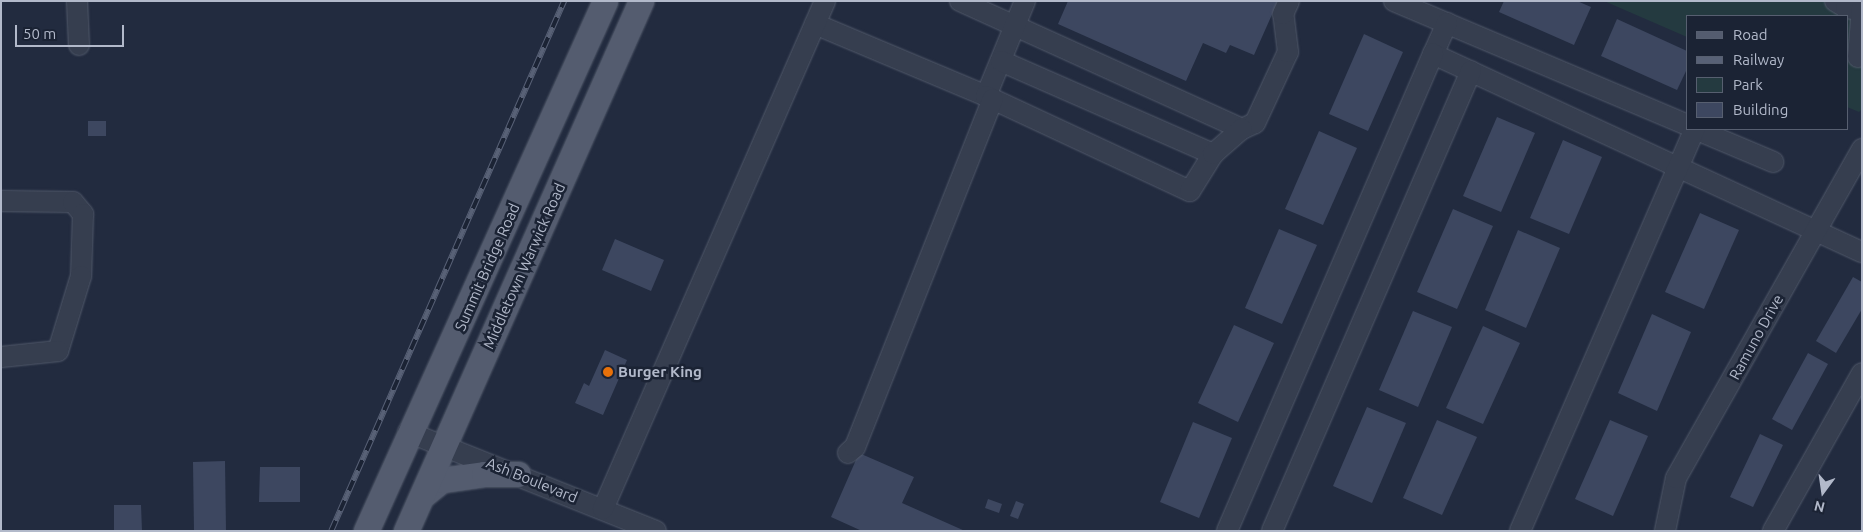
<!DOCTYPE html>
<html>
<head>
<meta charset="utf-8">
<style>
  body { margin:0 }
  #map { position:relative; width:1863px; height:532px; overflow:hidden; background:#222b3f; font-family:Ubuntu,sans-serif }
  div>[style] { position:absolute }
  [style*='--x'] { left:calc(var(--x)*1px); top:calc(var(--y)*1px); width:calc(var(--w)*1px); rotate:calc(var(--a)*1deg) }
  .green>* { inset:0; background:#243a40 }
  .building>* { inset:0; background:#3d4760 }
  .roads { filter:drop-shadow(0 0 1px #51596a) drop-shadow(0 0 1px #51596a) }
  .minor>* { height:20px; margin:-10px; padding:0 10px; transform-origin:10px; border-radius:10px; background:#363e4f }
  .major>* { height:25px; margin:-12.5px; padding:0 12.5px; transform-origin:12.5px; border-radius:12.5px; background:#545c6f }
  .rail>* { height:5.5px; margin-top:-2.75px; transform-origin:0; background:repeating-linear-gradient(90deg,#1b2334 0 11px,#586176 0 22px); box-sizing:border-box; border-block:1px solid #586176 }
  .dots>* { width:14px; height:14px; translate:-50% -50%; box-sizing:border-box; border:2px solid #1b2334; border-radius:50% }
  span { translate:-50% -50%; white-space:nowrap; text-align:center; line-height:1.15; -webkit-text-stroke:5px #1b2334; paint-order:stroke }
  .street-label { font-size:15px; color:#b2b9ca }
  .poi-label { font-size:15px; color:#b2b9ca; font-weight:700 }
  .left { translate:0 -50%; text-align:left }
  .frame { position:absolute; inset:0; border:2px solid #b2b9ca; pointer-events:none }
  .legend { position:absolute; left:1686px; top:15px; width:162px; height:115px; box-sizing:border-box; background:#1b2334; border:1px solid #575f70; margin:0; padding:6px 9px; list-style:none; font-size:15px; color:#b2b9ca }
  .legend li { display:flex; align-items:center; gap:10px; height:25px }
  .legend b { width:25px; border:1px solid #575f70 }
  .north { position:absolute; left:1798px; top:467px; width:50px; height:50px; -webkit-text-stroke:4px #1b2334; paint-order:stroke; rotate:194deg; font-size:14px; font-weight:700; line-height:20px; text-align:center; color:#b2b9ca }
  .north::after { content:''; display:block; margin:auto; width:18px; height:22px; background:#b2b9ca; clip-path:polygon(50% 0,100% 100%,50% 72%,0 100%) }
  .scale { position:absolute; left:15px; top:25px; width:109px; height:22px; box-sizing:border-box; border:2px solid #b2b9ca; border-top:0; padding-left:6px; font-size:15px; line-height:18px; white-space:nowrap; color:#b2b9ca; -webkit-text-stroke:4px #1b2334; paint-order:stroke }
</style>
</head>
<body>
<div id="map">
  <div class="green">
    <div style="clip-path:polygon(1604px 1px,1862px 1px,1862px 109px,1859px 112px,1847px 107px,1847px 16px,1687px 16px,1687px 37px)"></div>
  </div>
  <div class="building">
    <div style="clip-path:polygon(1068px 1px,1278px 1px,1254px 55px,1230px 45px,1226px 53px,1203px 43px,1186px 81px,1058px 24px)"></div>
    <div style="clip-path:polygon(1504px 1px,1577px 1px,1591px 7px,1574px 45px,1499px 12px)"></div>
    <div style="clip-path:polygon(1617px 19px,1687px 51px,1687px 69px,1677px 90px,1601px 56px)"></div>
    <div style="clip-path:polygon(1364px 34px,1403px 52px,1368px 131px,1329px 114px)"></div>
    <div style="clip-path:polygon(1497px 117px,1535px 133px,1501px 212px,1463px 196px)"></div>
    <div style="clip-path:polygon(88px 121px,106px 121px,106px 136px,88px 136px)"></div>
    <div style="clip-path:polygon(1319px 131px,1357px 148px,1323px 225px,1285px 209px)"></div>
    <div style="clip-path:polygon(1563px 140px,1602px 157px,1569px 234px,1530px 218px)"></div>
    <div style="clip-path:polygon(1453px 209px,1493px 226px,1457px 309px,1417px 292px)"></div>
    <div style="clip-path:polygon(1700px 213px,1739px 230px,1704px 309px,1665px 292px)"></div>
    <div style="clip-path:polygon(1279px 229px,1317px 245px,1282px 324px,1245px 308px)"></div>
    <div style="clip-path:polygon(1518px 230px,1560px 248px,1526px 328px,1485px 310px)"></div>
    <div style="clip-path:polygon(615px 239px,664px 260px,651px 291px,602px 270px)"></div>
    <div style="clip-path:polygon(1853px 277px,1862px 282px,1862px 309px,1836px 353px,1816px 341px)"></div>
    <div style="clip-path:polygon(1413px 311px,1452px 327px,1418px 407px,1379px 390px)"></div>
    <div style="clip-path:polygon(1652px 314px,1691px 332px,1657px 411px,1618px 393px)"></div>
    <div style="clip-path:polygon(1234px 325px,1274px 343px,1238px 422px,1198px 403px)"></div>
    <div style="clip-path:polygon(1483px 326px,1520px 343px,1483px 424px,1446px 408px)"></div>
    <div style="clip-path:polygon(605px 350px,627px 360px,603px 415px,575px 403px,584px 383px,589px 386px)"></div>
    <div style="clip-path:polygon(1808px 353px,1828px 364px,1792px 430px,1772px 419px)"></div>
    <div style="clip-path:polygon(1367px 407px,1406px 423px,1372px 503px,1333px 486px)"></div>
    <div style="clip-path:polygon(1437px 420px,1477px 437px,1442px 515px,1403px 498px)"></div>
    <div style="clip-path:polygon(1610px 420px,1648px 436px,1613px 516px,1575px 499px)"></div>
    <div style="clip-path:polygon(1193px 422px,1232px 438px,1199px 518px,1160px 502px)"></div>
    <div style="clip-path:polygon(1760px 434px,1783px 445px,1753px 507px,1730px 497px)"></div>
    <div style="clip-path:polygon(859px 453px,914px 477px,902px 503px,965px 531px,862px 531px,831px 517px)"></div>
    <div style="clip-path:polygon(225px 461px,226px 531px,194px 531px,193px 462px)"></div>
    <div style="clip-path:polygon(260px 467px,300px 467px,300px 502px,259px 502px)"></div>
    <div style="clip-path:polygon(988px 499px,1002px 504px,999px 513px,985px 508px)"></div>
    <div style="clip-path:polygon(1016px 501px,1024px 504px,1018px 519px,1010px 516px)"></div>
    <div style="clip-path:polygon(114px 505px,141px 505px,142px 531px,114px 531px)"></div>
  </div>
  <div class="roads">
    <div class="minor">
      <div style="--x:77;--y:1;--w:44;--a:87.4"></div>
      <div style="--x:960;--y:1;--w:310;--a:24.4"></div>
      <div style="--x:1242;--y:129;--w:14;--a:-25"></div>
      <div style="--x:1255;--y:123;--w:78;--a:-65.1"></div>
      <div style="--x:1288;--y:52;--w:38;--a:-97"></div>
      <div style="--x:1283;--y:14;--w:14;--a:-65"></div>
      <div style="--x:1394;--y:1;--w:318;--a:22.9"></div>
      <div style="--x:1835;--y:1;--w:13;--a:32"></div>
      <div style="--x:1846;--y:8;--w:16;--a:7"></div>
      <div style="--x:1447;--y:23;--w:34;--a:114"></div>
      <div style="--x:1433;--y:54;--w:472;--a:24.8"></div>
      <div style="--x:815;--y:24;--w:186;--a:22.8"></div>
      <div style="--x:986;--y:96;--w:103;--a:-67.7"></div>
      <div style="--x:1858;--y:57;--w:49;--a:-85.3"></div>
      <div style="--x:1001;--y:61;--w:232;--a:23.7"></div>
      <div style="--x:986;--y:96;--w:225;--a:25"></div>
      <div style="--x:1190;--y:191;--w:44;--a:-58.1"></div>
      <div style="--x:1213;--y:154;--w:38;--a:-41"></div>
      <div style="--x:1695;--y:129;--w:85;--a:22.9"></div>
      <div style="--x:1;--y:201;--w:72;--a:0.8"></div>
      <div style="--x:73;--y:202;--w:16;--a:50"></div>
      <div style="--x:83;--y:214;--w:62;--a:91.8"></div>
      <div style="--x:81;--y:276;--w:78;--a:107"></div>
      <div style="--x:58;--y:351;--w:57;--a:174"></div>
      <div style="--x:408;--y:432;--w:267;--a:21.8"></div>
      <div style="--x:848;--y:453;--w:9;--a:-41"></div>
      <div style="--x:855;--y:447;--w:374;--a:-68.4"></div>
      <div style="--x:603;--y:509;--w:554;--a:-66.39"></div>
      <div style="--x:1227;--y:531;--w:520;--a:-66.64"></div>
      <div style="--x:1272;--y:531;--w:501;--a:-66.61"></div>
      <div style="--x:1520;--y:531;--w:438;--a:-66.5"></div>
      <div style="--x:1665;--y:531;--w:54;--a:-78.3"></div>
      <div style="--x:1676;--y:478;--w:378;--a:-60.5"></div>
      <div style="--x:1773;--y:531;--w:181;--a:-60.6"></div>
    </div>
    <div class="major">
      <div style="--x:422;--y:496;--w:26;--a:-39"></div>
      <div style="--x:442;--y:480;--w:42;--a:-8.1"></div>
      <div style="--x:484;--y:474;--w:34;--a:0"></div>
      <div style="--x:366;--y:531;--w:581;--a:-65.73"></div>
      <div style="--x:406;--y:531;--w:580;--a:-66.09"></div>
    </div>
  </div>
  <div class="rail">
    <div style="--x:331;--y:531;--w:579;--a:-66.27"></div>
  </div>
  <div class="dots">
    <div style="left:608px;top:372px;background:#e8710a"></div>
  </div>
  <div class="street-label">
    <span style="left:524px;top:266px;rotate:-66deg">Middletown Warwick Road</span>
    <span style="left:487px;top:267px;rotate:-66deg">Summit Bridge Road</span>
    <span style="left:1756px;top:337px;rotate:-61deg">Ramuno Drive</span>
    <span style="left:532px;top:480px;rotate:22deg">Ash Boulevard</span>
  </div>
  <div class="poi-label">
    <span class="left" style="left:618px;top:372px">Burger King</span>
  </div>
  <div class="frame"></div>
  <ul class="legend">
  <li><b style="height:6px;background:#545c6f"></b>Road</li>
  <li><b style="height:6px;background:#586176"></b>Railway</li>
  <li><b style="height:14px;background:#243a40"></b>Park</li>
  <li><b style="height:14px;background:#3d4760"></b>Building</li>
  </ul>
  <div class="north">N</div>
  <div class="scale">50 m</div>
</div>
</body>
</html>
